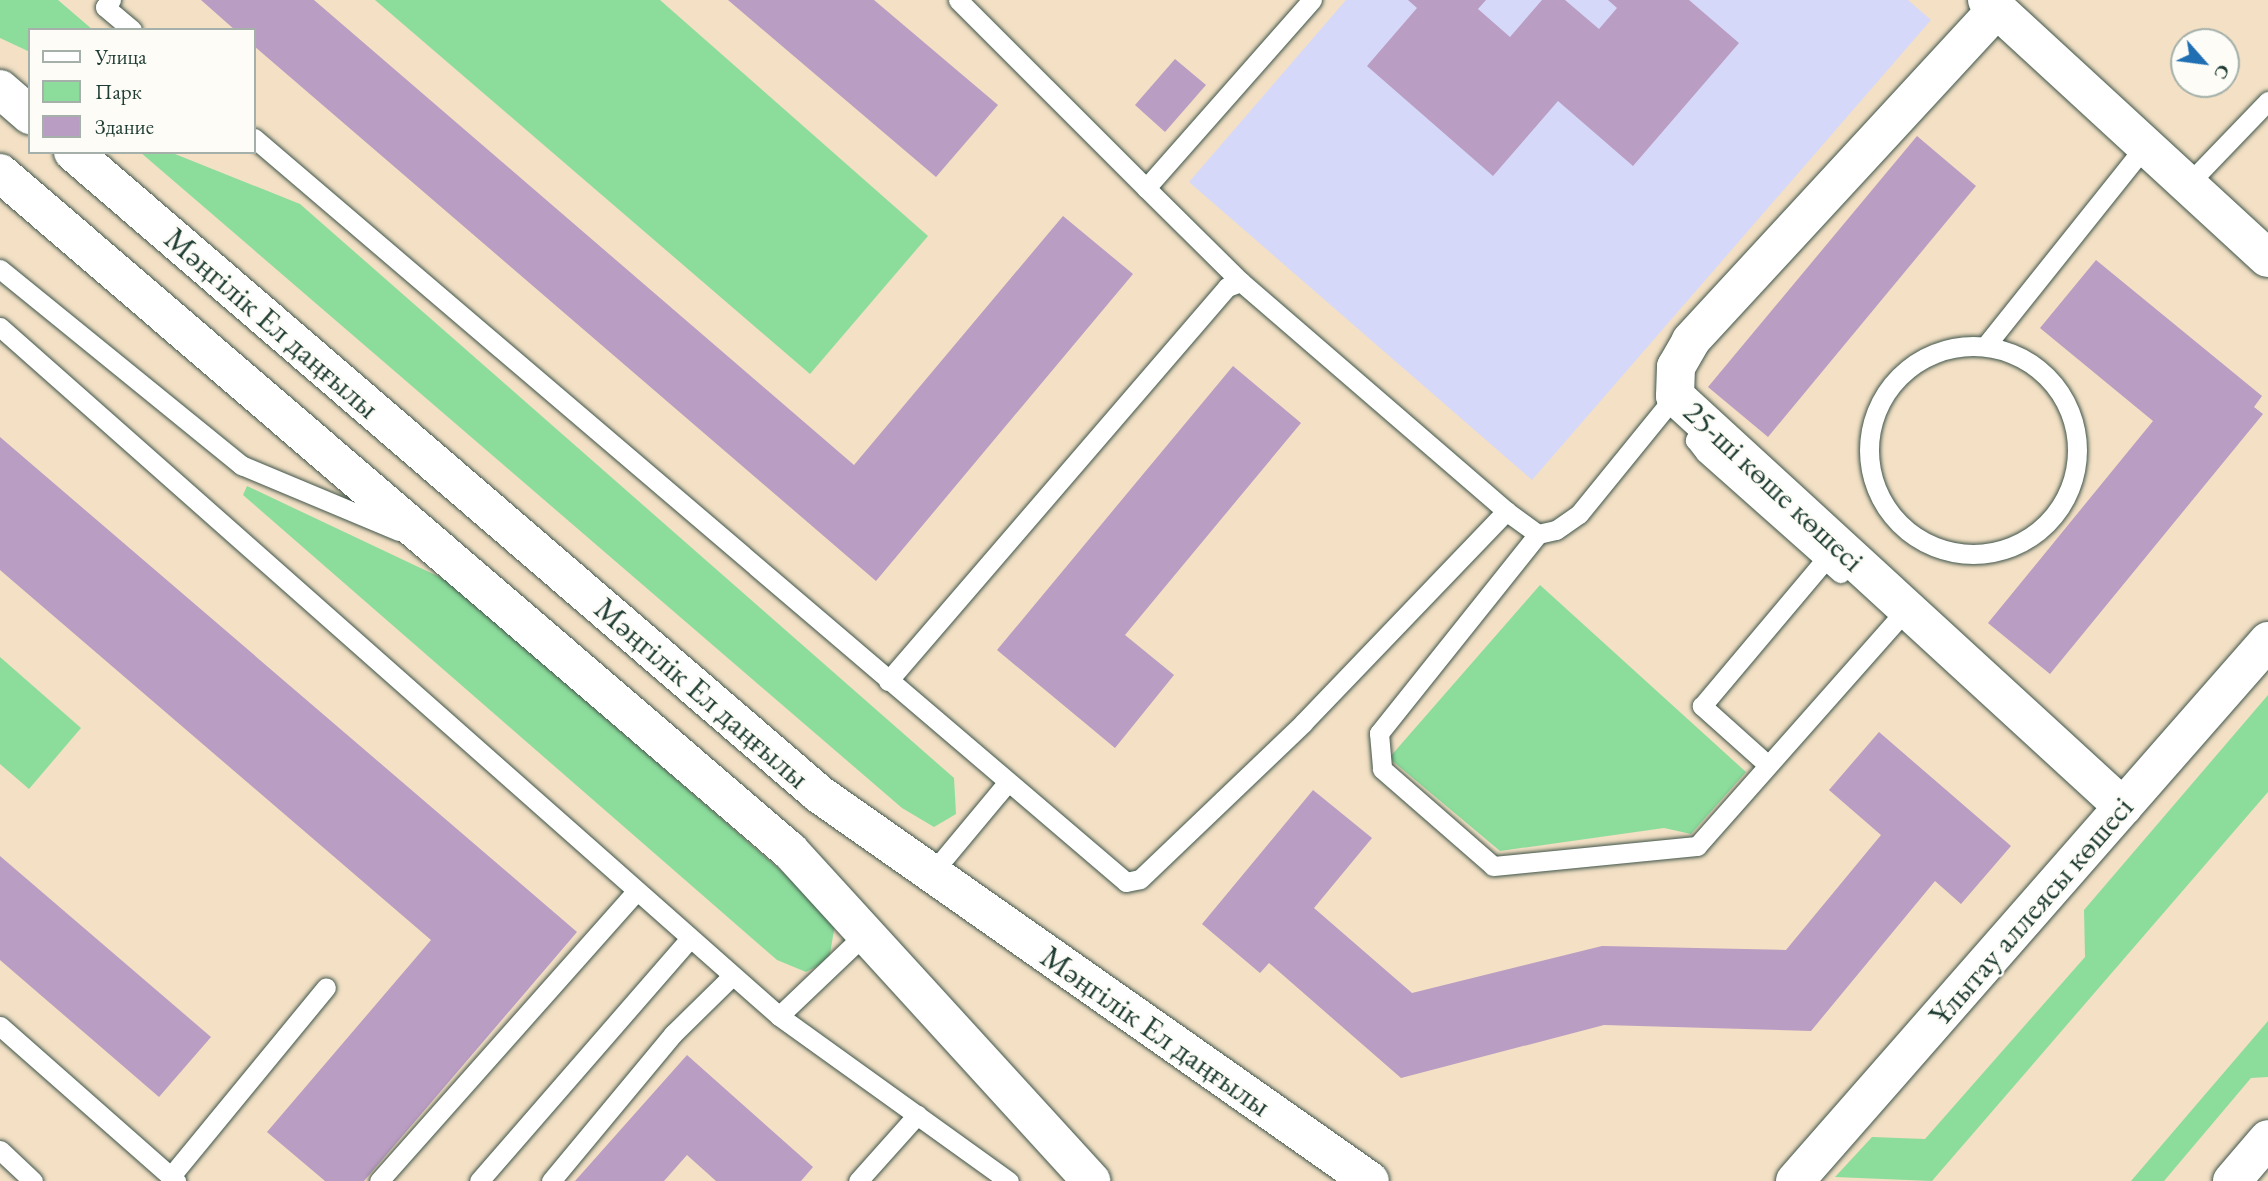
<!DOCTYPE html>
<html>
<head>
<meta charset="utf-8">
<style>
  body { margin:0 }
  #map { position:relative; width:2268px; height:1181px; overflow:hidden; background:#f3e0c5; font-family:"EB Garamond",serif }
  div>[style] { position:absolute }
  [style*='--x'] { left:calc(var(--x)*1px); top:calc(var(--y)*1px); width:calc(var(--w)*1px); rotate:calc(var(--a)*1deg) }
  .built>* { inset:0; background:#d5d8f9 }
  .green>* { inset:0; background:#8cdd9c }
  .building>* { inset:0; background:#ba9dc2 }
  .roads { filter:drop-shadow(0 0 2px #3f554a) drop-shadow(0 0 2px #3f554a) }
  .lane>* { height:19px; margin:-9.5px; padding:0 9.5px; transform-origin:9.5px; border-radius:9.5px; background:#fff }
  .lane>.ring { margin:-9.5px; padding:0; box-sizing:content-box; background:none; border:19px solid #fff; border-radius:50% }
  .street>* { height:38px; margin:-19px; padding:0 19px; transform-origin:19px; border-radius:19px; background:#fff }
  .secondary>* { height:38px; margin:-19px; padding:0 19px; transform-origin:19px; border-radius:19px; background:#fff }
  span { translate:-50% -50%; white-space:nowrap; text-align:center; line-height:1.15; -webkit-text-stroke:5px #fdfcf7; paint-order:stroke }
  .street-label { font-size:32px; color:#1f3d34 }
  .legend { position:absolute; left:28px; top:28px; width:228px; height:126px; box-sizing:border-box; background:#fdfcf7; border:2px solid #a4b0a9; margin:0; padding:9px 12px; list-style:none; font-size:21px; color:#1f3d34 }
  .legend li { display:flex; align-items:center; gap:14px; height:35px }
  .legend b { width:35px; border:2px solid #a4b0a9 }
  .north { position:absolute; left:2170px; top:28px; width:70px; height:70px; box-sizing:border-box; background:#fdfcf7; border:2px solid #a4b0a9; border-radius:50%; rotate:118deg; font-size:19px; font-weight:700; line-height:28px; text-align:center; color:#1f3d34 }
  .north::after { content:''; display:block; margin:auto; width:24px; height:32px; background:#1f6fb2; clip-path:polygon(50% 0,100% 100%,50% 72%,0 100%) }
</style>
</head>
<body>
<div id="map">
  <div class="built">
    <div style="clip-path:polygon(1346px 0,1908px 0,1931px 20px,1532px 480px,1189px 182px)"></div>
  </div>
  <div class="green">
    <div style="clip-path:polygon(0 0,58px 0,93px 30px,30px 30px,30px 52px,0 38px)"></div>
    <div style="clip-path:polygon(375px 0,660px 0,928px 236px,810px 374px)"></div>
    <div style="clip-path:polygon(140px 152px,170px 152px,300px 204px,954px 778px,956px 814px,934px 827px,902px 808px)"></div>
    <div style="clip-path:polygon(247px 486px,448px 581px,824px 908px,835px 924px,829px 960px,806px 972px,777px 960px,243px 495px)"></div>
    <div style="clip-path:polygon(1540px 585px,1746px 772px,1691px 834px,1664px 828px,1500px 851px,1389px 758px)"></div>
    <div style="clip-path:polygon(0 657px,81px 728px,29px 789px,0 764px)"></div>
    <div style="clip-path:polygon(2268px 695px,2268px 792px,1932px 1181px,1835px 1177px,1872px 1137px,1925px 1139px,2085px 957px,2084px 910px)"></div>
    <div style="clip-path:polygon(2268px 1021px,2268px 1077px,2251px 1078px,2164px 1181px,2131px 1181px)"></div>
  </div>
  <div class="building">
    <div style="clip-path:polygon(201px 0,314px 0,854px 465px,1063px 216px,1133px 274px,876px 581px,254px 46px,254px 30px,235px 30px)"></div>
    <div style="clip-path:polygon(728px 0,874px 0,998px 105px,936px 177px)"></div>
    <div style="clip-path:polygon(1408px 0,1486px 0,1478px 9px,1510px 37px,1542px 0,1565px 0,1599px 29px,1617px 8px,1608px 0,1689px 0,1739px 43px,1633px 166px,1558px 101px,1493px 176px,1367px 66px,1417px 8px)"></div>
    <div style="clip-path:polygon(1175px 59px,1206px 85px,1165px 132px,1135px 105px)"></div>
    <div style="clip-path:polygon(1917px 136px,1976px 186px,1768px 437px,1708px 387px)"></div>
    <div style="clip-path:polygon(2096px 260px,2262px 396px,2254px 407px,2263px 414px,2050px 674px,1988px 623px,2153px 421px,2040px 328px)"></div>
    <div style="clip-path:polygon(1233px 366px,1301px 423px,1125px 635px,1174px 675px,1115px 748px,997px 650px)"></div>
    <div style="clip-path:polygon(0 437px,577px 932px,364px 1181px,325px 1181px,267px 1132px,431px 940px,0 570px)"></div>
    <div style="clip-path:polygon(1879px 732px,2011px 846px,1961px 904px,1935px 881px,1811px 1031px,1604px 1025px,1401px 1078px,1269px 963px,1260px 973px,1202px 924px,1313px 790px,1372px 838px,1314px 908px,1412px 993px,1602px 946px,1786px 950px,1881px 835px,1829px 790px)"></div>
    <div style="clip-path:polygon(0 856px,211px 1037px,159px 1097px,0 960px)"></div>
    <div style="clip-path:polygon(687px 1055px,813px 1167px,801px 1181px,716px 1181px,687px 1155px,664px 1181px,575px 1181px)"></div>
  </div>
  <div class="roads">
    <div class="lane">
      <div style="--x:111;--y:0;--w:9;--a:131"></div>
      <div style="--x:105;--y:7;--w:35;--a:40"></div>
      <div style="--x:958;--y:0;--w:266;--a:45"></div>
      <div style="--x:254;--y:138;--w:1146;--a:40.47"></div>
      <div style="--x:1126;--y:882;--w:14;--a:-12"></div>
      <div style="--x:1140;--y:879;--w:226;--a:-43.7"></div>
      <div style="--x:1303;--y:723;--w:294;--a:-46.2"></div>
      <div style="--x:1506;--y:511;--w:39;--a:36"></div>
      <div style="--x:1538;--y:534;--w:18;--a:-13"></div>
      <div style="--x:1556;--y:530;--w:28;--a:-35"></div>
      <div style="--x:1579;--y:514;--w:152;--a:-50.9"></div>
      <div style="--x:2189;--y:183;--w:114;--a:-46.1"></div>
      <div style="--x:0;--y:269;--w:311;--a:39.1"></div>
      <div style="--x:241;--y:465;--w:171;--a:22.7"></div>
      <div style="--x:1241;--y:282;--w:134;--a:-135.3"></div>
      <div style="--x:1146;--y:188;--w:251;--a:-48.6"></div>
      <div style="--x:0;--y:327;--w:1040;--a:41.49"></div>
      <div style="--x:1987;--y:344;--w:255;--a:-51.4"></div>
      <div class="ring" style="left:1869px;top:346px;width:189px;height:189px"></div>
      <div style="--x:1703;--y:422;--w:20;--a:114"></div>
      <div style="--x:1695;--y:440;--w:16;--a:52"></div>
      <div style="--x:1705;--y:453;--w:181;--a:41.6"></div>
      <div style="--x:1538;--y:534;--w:255;--a:128.6"></div>
      <div style="--x:1379;--y:733;--w:36;--a:85"></div>
      <div style="--x:1382;--y:769;--w:147;--a:41.1"></div>
      <div style="--x:1493;--y:866;--w:205;--a:-5.6"></div>
      <div style="--x:1697;--y:846;--w:299;--a:-48.5"></div>
      <div style="--x:888;--y:681;--w:520;--a:-49.29"></div>
      <div style="--x:1227;--y:287;--w:15;--a:-20"></div>
      <div style="--x:1241;--y:282;--w:350;--a:40.8"></div>
      <div style="--x:1768;--y:765;--w:89;--a:-138.2"></div>
      <div style="--x:1702;--y:706;--w:191;--a:-49.9"></div>
      <div style="--x:932;--y:873;--w:117;--a:-50.2"></div>
      <div style="--x:865;--y:934;--w:119;--a:136.4"></div>
      <div style="--x:779;--y:1016;--w:283;--a:35.7"></div>
      <div style="--x:0;--y:1026;--w:235;--a:41.4"></div>
      <div style="--x:0;--y:1150;--w:45;--a:43.2"></div>
      <div style="--x:171;--y:1176;--w:244;--a:-50.6"></div>
      <div style="--x:379;--y:1181;--w:387;--a:-48.4"></div>
      <div style="--x:479;--y:1181;--w:320;--a:-49"></div>
      <div style="--x:551;--y:1181;--w:191;--a:-50.3"></div>
      <div style="--x:673;--y:1034;--w:81;--a:-44.5"></div>
      <div style="--x:858;--y:1181;--w:89;--a:-48.2"></div>
    </div>
    <div class="street">
      <div style="--x:1987;--y:0;--w:381;--a:42.6"></div>
      <div style="--x:1995;--y:11;--w:449;--a:132.7"></div>
      <div style="--x:1691;--y:341;--w:30;--a:120"></div>
      <div style="--x:1676;--y:367;--w:29;--a:92"></div>
      <div style="--x:1675;--y:396;--w:608;--a:42.53"></div>
      <div style="--x:1795;--y:1181;--w:718;--a:-48.78"></div>
      <div style="--x:2232;--y:1181;--w:55;--a:-49.4"></div>
    </div>
    <div class="secondary">
      <div style="--x:0;--y:89;--w:40;--a:41"></div>
      <div style="--x:73;--y:152;--w:984;--a:40.71"></div>
      <div style="--x:819;--y:794;--w:673;--a:35.08"></div>
      <div style="--x:0;--y:173;--w:1041;--a:40.64"></div>
      <div style="--x:790;--y:851;--w:447;--a:47.6"></div>
    </div>
  </div>
  <div class="street-label">
    <span style="left:272px;top:323px;rotate:41deg">Мәңгілік Ел даңғылы</span>
    <span style="left:1774px;top:486px;rotate:43deg">25-ші көше көшесі</span>
    <span style="left:702px;top:693px;rotate:41deg">Мәңгілік Ел даңғылы</span>
    <span style="left:2031px;top:911px;rotate:-49deg">Ұлытау аллеясы көшесі</span>
    <span style="left:1156px;top:1031px;rotate:35deg">Мәңгілік Ел даңғылы</span>
  </div>
  <ul class="legend">
  <li><b style="height:9px;background:#fff"></b>Улица</li>
  <li><b style="height:19px;background:#8cdd9c"></b>Парк</li>
  <li><b style="height:19px;background:#ba9dc2"></b>Здание</li>
  </ul>
  <div class="north">С</div>
</div>
</body>
</html>
